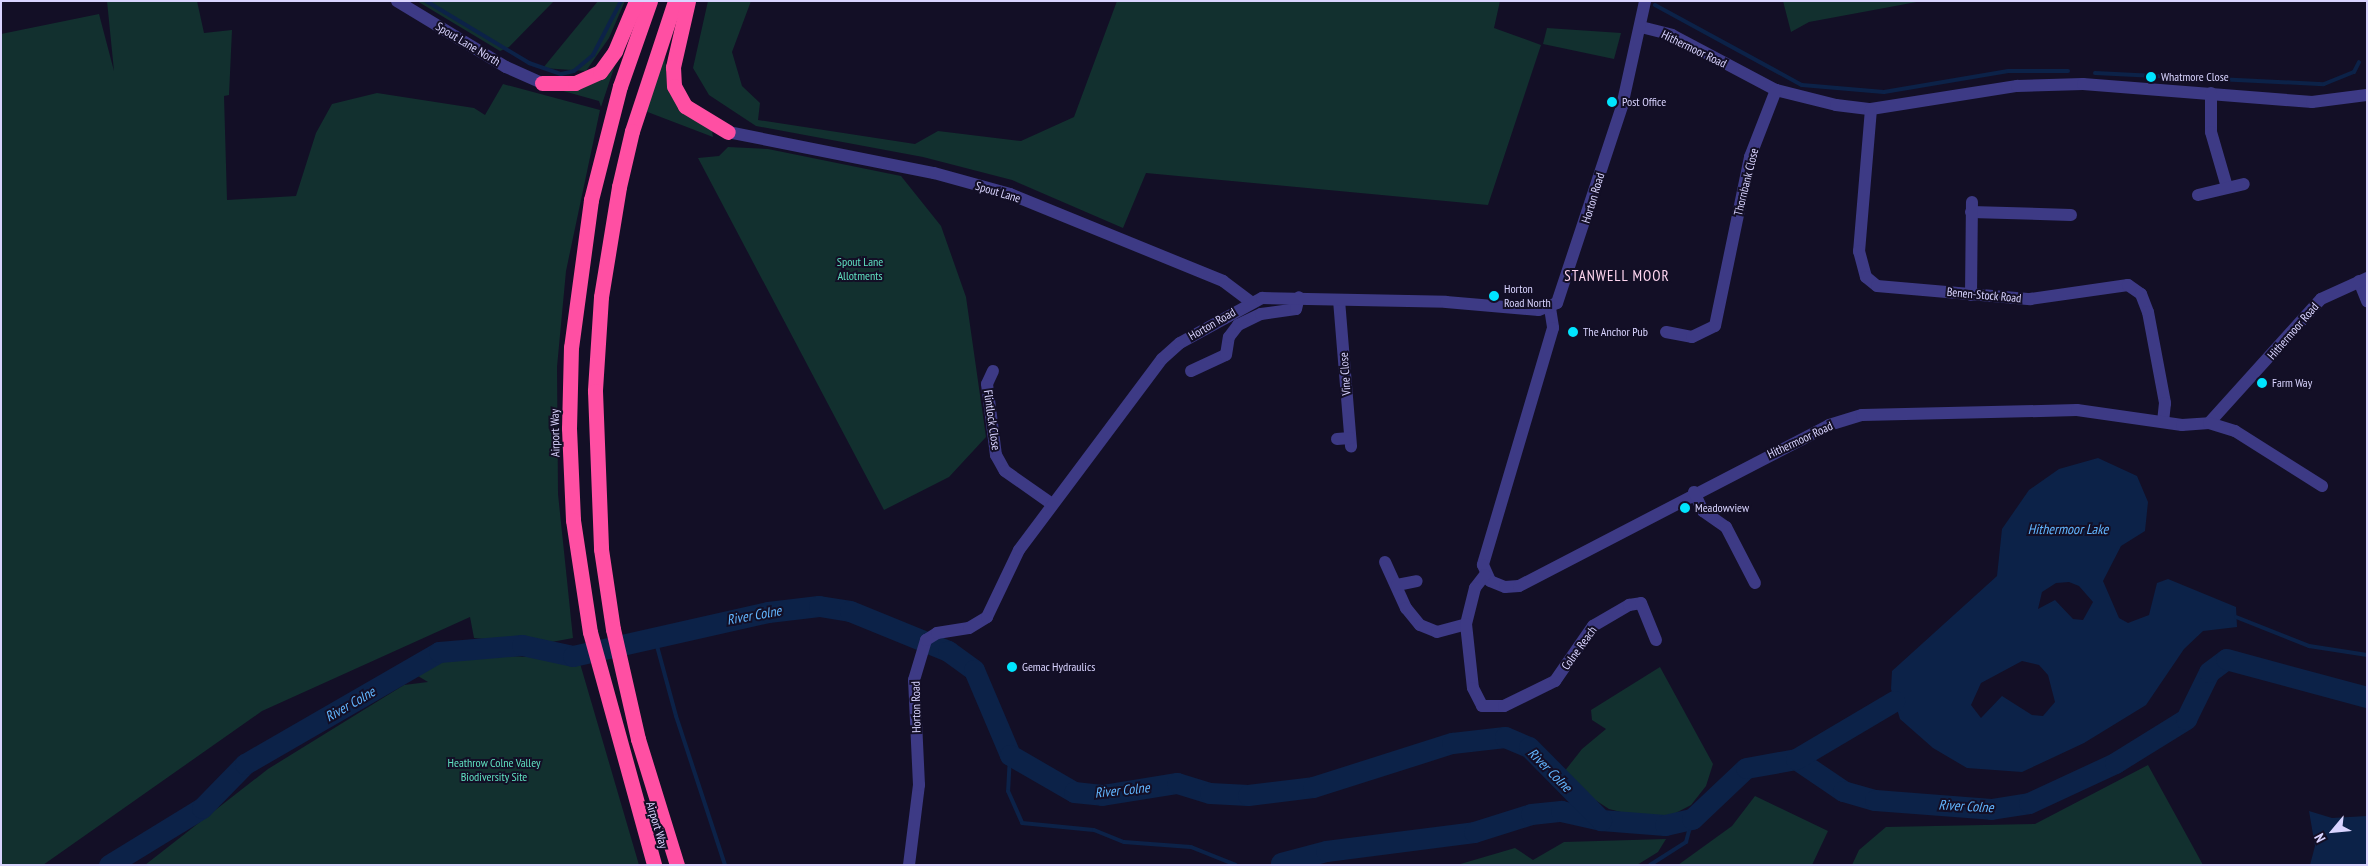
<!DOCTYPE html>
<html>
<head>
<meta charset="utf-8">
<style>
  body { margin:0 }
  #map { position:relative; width:2368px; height:866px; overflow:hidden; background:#130f26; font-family:"PT Sans Narrow",sans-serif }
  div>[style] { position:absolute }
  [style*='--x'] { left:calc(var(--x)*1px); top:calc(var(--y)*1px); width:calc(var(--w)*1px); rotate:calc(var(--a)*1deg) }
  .green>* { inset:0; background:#12302f }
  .water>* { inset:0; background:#0c2248 }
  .stream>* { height:4px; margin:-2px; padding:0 2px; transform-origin:2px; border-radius:2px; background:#0c2248 }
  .river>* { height:21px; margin:-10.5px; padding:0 10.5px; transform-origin:10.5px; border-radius:10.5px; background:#0c2248 }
  .minor>* { height:12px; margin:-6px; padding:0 6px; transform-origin:6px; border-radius:6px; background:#3d3a85 }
  .highway>* { height:15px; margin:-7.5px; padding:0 7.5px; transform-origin:7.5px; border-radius:7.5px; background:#ff4fa3 }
  .dots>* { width:14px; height:14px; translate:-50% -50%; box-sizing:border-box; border:2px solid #130f26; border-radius:50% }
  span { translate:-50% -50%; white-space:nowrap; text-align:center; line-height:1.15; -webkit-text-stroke:4px #130f26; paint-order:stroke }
  .street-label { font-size:12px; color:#d9d4ff }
  .poi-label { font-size:12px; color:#d9d4ff }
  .left { translate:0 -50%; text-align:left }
  .park-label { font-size:12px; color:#5fe0c0 }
  .water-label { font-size:14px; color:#62b6ff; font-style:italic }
  .quarter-label { font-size:15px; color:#ffd6f0; letter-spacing:1px }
  .frame { position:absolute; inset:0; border:2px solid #d9d4ff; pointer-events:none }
  .north { position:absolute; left:2308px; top:806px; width:50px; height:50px; -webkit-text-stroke:4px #130f26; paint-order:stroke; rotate:242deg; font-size:14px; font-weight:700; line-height:20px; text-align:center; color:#d9d4ff }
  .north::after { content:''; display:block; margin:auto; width:18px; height:22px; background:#d9d4ff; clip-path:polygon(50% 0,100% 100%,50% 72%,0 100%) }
</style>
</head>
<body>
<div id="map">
  <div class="green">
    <div style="clip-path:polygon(107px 1px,197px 1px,204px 33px,232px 30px,229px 95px,224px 96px,227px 200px,296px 196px,316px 133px,332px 104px,377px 93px,474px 108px,485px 115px,503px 84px,600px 110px,566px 271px,557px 367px,558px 494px,573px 638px,541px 644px,474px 638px,470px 617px,262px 711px,43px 865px,1px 865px,1px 34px,99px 14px,114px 71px)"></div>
    <div style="clip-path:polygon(417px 1px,502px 2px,554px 1px,509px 47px,500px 51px)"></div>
    <div style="clip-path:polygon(598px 1px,625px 1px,609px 38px,586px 71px,543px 68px)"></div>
    <div style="clip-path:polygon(708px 1px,751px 1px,732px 52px,742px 86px,760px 103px,758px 120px,915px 144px,938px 131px,1021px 141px,1074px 117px,1117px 1px,1500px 1px,1494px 28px,1541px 45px,1488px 205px,1146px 173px,1123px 228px,1012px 180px,923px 157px,756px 126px,709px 95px,693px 68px)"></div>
    <div style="clip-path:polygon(1783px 1px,1922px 1px,1809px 22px,1791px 32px)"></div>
    <div style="clip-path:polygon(1547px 28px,1621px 33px,1614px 59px,1543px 44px)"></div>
    <div style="clip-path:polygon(620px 50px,601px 107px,599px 101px,556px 89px,574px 86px)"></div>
    <div style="clip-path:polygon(665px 54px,667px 85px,711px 126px,713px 137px,645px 111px)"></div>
    <div style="clip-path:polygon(728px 147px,768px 149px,901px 176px,941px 226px,966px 297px,986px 437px,949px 477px,884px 510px,698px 158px,719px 156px)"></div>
    <div style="clip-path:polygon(510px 656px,579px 660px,639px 865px,145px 865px,268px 769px,404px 685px,428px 682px,418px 676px,439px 659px)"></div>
    <div style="clip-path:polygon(1660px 667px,1713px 764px,1706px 786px,1691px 805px,1670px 816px,1640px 817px,1609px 809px,1560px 777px,1582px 749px,1606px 729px,1592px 720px,1591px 710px)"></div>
    <div style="clip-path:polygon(2148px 765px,2203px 865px,1852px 865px,1859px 850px,1886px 827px,2035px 824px)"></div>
    <div style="clip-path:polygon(1755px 796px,1828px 831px,1812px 865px,1678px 865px,1732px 826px)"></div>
    <div style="clip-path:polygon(1666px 839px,1658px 852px,1637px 865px,1457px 865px,1515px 848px,1533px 860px,1564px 842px)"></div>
  </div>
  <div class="water">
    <div style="clip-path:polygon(evenodd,2098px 458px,2137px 476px,2148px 502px,2145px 531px,2121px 546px,2103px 581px,2119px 618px,2128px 623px,2149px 615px,2157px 583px,2168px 579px,2236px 607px,2237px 627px,2203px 631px,2184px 649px,2146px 705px,2084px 743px,2022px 772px,1967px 768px,1933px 748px,1900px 719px,1891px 689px,1892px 671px,1997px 576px,2002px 529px,2029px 490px,2059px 469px,2098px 458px,2069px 582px,2079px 586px,2093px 602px,2083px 620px,2073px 619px,2055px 600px,2038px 609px,2042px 592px,2056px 583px,2069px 582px,2098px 458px,2022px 661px,2039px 665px,2048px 675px,2055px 702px,2043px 716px,2032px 715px,2002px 696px,1981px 718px,1971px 705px,1981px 683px,2022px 661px)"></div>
    <div style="clip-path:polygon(2309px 811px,2332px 818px,2367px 816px,2367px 865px,2310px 865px,2315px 846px)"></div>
  </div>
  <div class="stream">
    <div style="--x:426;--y:1;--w:120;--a:31"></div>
    <div style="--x:529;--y:63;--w:34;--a:19"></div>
    <div style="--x:561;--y:74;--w:13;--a:-13"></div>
    <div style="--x:574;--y:71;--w:25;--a:-40"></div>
    <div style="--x:593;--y:55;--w:61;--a:-62.6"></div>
    <div style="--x:1655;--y:5;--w:167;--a:28.6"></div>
    <div style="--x:1802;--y:85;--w:82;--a:4.9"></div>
    <div style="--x:1884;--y:92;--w:126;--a:-9.6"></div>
    <div style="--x:2008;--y:71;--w:60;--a:0"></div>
    <div style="--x:2095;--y:73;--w:229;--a:2.8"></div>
    <div style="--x:2324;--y:84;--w:32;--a:-22"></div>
    <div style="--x:2354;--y:72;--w:11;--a:-63"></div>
    <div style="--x:2236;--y:617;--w:79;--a:21.7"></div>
    <div style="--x:2309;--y:646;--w:59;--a:8.8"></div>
    <div style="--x:654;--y:635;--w:84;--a:74.8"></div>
    <div style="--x:676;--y:716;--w:157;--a:71.8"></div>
    <div style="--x:1010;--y:755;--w:36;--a:93"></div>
    <div style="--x:1008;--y:791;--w:35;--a:66"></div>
    <div style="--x:1022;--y:823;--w:72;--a:5.6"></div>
    <div style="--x:1094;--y:830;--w:32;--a:22"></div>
    <div style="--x:1124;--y:842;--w:67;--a:4.3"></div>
    <div style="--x:1191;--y:847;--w:48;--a:21.8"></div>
    <div style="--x:1650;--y:865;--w:43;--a:-32.6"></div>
    <div style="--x:1686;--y:842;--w:24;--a:-75"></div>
  </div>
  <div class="river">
    <div style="--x:1796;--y:759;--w:57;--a:34.2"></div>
    <div style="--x:1843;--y:791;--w:33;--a:16"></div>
    <div style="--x:1875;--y:800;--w:116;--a:4.4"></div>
    <div style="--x:1991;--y:809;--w:38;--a:-9"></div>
    <div style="--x:2029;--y:803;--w:95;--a:-24.9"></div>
    <div style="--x:2115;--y:763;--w:84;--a:-31.8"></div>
    <div style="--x:2186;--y:719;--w:52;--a:-63.9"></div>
    <div style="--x:2209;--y:672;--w:21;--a:-37"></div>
    <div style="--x:2226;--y:659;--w:146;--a:15.1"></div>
    <div style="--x:1281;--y:863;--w:47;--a:-14.9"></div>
    <div style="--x:1326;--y:851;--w:149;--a:-7.3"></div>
    <div style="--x:1474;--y:832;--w:60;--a:-17.5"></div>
    <div style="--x:1531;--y:814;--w:30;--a:-6"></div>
    <div style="--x:1561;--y:811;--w:41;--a:12.7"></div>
    <div style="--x:1601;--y:820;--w:64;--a:4.5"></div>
    <div style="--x:1665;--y:825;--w:28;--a:-13"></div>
    <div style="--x:1692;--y:819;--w:74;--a:-43.4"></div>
    <div style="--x:1746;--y:768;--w:51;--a:-10.2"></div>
    <div style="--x:1796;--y:759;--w:114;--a:-30.6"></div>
    <div style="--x:109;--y:865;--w:109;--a:-31.5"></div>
    <div style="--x:202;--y:808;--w:62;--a:-45.7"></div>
    <div style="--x:245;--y:764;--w:224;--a:-30"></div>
    <div style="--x:439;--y:652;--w:83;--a:-4.8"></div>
    <div style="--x:522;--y:645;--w:52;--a:12.2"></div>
    <div style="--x:573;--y:656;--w:200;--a:-12.7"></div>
    <div style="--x:768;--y:612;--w:51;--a:-6.7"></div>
    <div style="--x:819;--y:606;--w:31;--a:9"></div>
    <div style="--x:850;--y:611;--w:106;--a:22.2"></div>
    <div style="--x:948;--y:651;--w:32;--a:36"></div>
    <div style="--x:974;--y:670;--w:92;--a:67"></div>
    <div style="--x:1010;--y:755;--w:74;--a:30"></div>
    <div style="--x:1074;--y:792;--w:28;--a:6"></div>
    <div style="--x:1102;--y:795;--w:76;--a:-9.1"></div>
    <div style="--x:1177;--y:783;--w:34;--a:17"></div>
    <div style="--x:1210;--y:793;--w:38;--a:3"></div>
    <div style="--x:1248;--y:795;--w:65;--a:-7"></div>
    <div style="--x:1313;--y:787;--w:146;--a:-17.6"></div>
    <div style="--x:1452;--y:743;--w:53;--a:-6.5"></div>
    <div style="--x:1505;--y:737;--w:26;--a:23"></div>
    <div style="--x:1529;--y:747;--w:103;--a:45.4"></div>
  </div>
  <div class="minor">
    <div style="--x:397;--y:1;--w:127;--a:31.2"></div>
    <div style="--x:506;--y:67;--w:39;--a:24"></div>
    <div style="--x:1641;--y:27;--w:32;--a:14"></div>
    <div style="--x:1672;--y:35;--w:118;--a:27.9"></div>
    <div style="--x:1776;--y:90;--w:62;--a:14"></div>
    <div style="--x:1836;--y:105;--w:35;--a:7"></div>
    <div style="--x:1871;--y:109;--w:148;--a:-9"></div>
    <div style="--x:2017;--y:86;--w:66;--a:-1.7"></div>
    <div style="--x:2083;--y:84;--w:230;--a:4.5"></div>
    <div style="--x:2312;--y:102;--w:55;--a:-7.3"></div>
    <div style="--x:2211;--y:93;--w:39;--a:90"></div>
    <div style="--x:2211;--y:132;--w:57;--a:73.8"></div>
    <div style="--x:1871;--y:109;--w:143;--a:94.8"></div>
    <div style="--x:1859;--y:251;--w:27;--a:75"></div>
    <div style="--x:1866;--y:277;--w:14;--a:39"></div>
    <div style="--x:1877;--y:286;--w:154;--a:4.9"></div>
    <div style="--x:2030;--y:299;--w:99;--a:-8.1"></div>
    <div style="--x:2128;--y:285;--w:16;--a:35"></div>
    <div style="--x:2141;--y:294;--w:19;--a:69"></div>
    <div style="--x:2148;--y:312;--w:93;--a:79.4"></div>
    <div style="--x:2165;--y:403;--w:19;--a:96"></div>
    <div style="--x:728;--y:132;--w:210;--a:11.3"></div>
    <div style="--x:934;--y:173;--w:79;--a:15.4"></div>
    <div style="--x:1010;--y:194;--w:230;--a:22.2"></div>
    <div style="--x:1223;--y:281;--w:35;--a:37"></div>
    <div style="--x:2198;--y:195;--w:47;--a:-13.4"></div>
    <div style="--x:1971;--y:212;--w:100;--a:1.7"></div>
    <div style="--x:2359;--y:281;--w:22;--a:68"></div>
    <div style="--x:1971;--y:295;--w:93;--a:-89.4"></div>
    <div style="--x:1339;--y:300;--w:147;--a:85.3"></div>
    <div style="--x:1550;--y:308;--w:20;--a:81"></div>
    <div style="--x:1553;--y:328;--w:247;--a:106.5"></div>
    <div style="--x:1483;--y:565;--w:17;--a:66"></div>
    <div style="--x:1490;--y:581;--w:16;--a:22"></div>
    <div style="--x:1505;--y:587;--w:14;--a:-4"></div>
    <div style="--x:1519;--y:586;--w:349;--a:-27.4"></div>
    <div style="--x:1829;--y:425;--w:34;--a:-17"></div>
    <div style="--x:1862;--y:415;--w:215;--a:-1.3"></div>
    <div style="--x:2077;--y:410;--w:106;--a:8.1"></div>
    <div style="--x:2182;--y:425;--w:27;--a:-4"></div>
    <div style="--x:2209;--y:423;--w:167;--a:-47.9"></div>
    <div style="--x:2321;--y:299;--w:51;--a:-24.5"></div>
    <div style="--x:1666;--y:332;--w:26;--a:11"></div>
    <div style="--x:1692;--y:337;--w:25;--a:-26"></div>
    <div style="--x:1715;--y:326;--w:173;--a:-78.3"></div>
    <div style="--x:1750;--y:157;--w:72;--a:-68.8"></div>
    <div style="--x:993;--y:371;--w:14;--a:115"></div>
    <div style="--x:987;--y:384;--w:72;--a:82.8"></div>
    <div style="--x:996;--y:455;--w:18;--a:61"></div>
    <div style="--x:1005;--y:471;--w:57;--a:35.1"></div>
    <div style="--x:1191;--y:371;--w:38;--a:-25"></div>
    <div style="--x:1226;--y:355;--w:18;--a:-81"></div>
    <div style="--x:1229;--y:337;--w:15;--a:-53"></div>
    <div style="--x:1238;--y:325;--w:25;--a:-26"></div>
    <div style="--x:1261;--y:314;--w:35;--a:-8"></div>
    <div style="--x:1296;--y:309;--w:12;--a:-76"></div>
    <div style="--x:2209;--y:423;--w:27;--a:17"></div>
    <div style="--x:2235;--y:431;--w:103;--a:32.3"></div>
    <div style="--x:1337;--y:439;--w:13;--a:-4"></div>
    <div style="--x:1694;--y:492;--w:21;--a:65"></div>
    <div style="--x:1703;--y:511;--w:28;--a:35"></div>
    <div style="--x:1726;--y:527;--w:63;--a:62.6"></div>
    <div style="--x:1385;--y:562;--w:51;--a:65.5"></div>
    <div style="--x:1406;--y:608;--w:22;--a:51"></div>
    <div style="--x:1420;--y:625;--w:18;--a:22"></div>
    <div style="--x:1437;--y:632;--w:30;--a:-15"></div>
    <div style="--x:1485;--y:575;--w:16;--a:128"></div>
    <div style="--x:1475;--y:588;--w:37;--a:104"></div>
    <div style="--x:1466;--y:624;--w:64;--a:83.8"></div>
    <div style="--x:1473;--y:688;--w:20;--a:63"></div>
    <div style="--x:1482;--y:706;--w:22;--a:0"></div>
    <div style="--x:1504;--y:706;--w:57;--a:-26.1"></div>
    <div style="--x:1555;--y:681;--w:67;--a:-55.4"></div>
    <div style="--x:1593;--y:626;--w:42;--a:-30.3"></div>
    <div style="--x:1629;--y:605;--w:12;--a:-9"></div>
    <div style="--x:1641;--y:603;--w:40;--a:68"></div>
    <div style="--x:1397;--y:585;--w:20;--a:-11"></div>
    <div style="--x:909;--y:865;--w:81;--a:-82.9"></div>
    <div style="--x:919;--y:785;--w:105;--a:-92.7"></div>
    <div style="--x:914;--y:680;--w:42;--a:-73.3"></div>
    <div style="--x:926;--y:640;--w:13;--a:-32"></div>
    <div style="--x:937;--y:633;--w:32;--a:-9"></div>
    <div style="--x:969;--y:628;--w:21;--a:-31"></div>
    <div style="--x:987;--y:617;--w:74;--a:-64.5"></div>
    <div style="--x:1019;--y:550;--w:239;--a:-53.2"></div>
    <div style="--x:1162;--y:359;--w:24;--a:-42"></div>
    <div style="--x:1180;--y:343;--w:94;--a:-28.8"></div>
    <div style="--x:1262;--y:298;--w:184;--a:1.2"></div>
    <div style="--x:1446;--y:302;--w:93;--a:4.9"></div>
    <div style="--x:1539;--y:310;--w:19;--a:-21"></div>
    <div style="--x:1557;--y:303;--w:207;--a:-71.7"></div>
    <div style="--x:1622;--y:106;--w:107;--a:-77.6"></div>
  </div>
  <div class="highway">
    <div style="--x:650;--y:1;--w:90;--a:109.4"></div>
    <div style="--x:620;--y:86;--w:118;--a:104.3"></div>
    <div style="--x:591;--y:200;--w:148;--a:97.7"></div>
    <div style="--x:571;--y:347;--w:81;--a:91.4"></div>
    <div style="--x:569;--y:428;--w:92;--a:87.5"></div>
    <div style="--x:573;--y:520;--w:113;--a:81.4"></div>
    <div style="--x:590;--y:632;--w:242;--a:74.6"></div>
    <div style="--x:675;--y:1;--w:137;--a:108.3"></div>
    <div style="--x:632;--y:131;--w:57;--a:103.1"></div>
    <div style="--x:619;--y:187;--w:111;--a:99.3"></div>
    <div style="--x:601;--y:297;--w:94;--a:93.7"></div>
    <div style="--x:595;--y:391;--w:158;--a:87.8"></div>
    <div style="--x:601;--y:549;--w:81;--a:81.5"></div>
    <div style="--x:613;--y:629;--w:113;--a:77.2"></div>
    <div style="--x:638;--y:739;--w:132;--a:72.8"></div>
    <div style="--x:688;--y:1;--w:68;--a:102.8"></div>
    <div style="--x:673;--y:67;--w:19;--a:87"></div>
    <div style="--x:674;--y:86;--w:23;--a:61"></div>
    <div style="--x:685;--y:106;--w:50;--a:31.2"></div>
    <div style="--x:542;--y:83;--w:33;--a:0"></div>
    <div style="--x:575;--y:83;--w:27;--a:-24"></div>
    <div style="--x:600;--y:72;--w:26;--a:-54"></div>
    <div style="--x:615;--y:51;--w:54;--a:-67.2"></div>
  </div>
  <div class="dots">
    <div style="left:2151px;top:77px;background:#00e5ff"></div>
    <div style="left:1612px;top:102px;background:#00e5ff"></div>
    <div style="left:1494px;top:296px;background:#00e5ff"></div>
    <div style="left:1573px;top:332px;background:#00e5ff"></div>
    <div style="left:2262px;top:383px;background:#00e5ff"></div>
    <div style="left:1685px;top:508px;background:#00e5ff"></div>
    <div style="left:1012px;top:667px;background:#00e5ff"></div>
  </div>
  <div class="street-label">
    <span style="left:468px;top:44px;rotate:31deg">Spout Lane North</span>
    <span style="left:1694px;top:49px;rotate:26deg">Hithermoor Road</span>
    <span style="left:1746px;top:182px;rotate:-76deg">Thornbank Close</span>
    <span style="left:998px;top:192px;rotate:17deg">Spout Lane</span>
    <span style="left:1593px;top:198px;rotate:-73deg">Horton Road</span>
    <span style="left:1984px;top:295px;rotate:5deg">Benen-Stock Road</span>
    <span style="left:1212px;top:324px;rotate:-30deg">Horton Road</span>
    <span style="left:2293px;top:331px;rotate:-49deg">Hithermoor Road</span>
    <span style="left:1345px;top:374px;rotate:-94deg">Vine Close</span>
    <span style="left:992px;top:420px;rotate:82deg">Flintlock Close</span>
    <span style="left:555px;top:433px;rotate:-91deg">Airport Way</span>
    <span style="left:1800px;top:440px;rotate:-25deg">Hithermoor Road</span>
    <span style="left:1579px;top:648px;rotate:-54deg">Colne Reach</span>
    <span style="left:916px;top:707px;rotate:-91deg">Horton Road</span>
    <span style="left:657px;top:825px;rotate:73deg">Airport Way</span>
  </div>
  <div class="poi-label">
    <span class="left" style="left:2161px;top:77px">Whatmore Close</span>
    <span class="left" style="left:1622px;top:102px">Post Office</span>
    <span class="left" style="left:1504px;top:296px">Horton<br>Road North</span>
    <span class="left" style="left:1583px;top:332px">The Anchor Pub</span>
    <span class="left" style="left:2272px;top:383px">Farm Way</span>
    <span class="left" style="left:1695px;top:508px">Meadowview</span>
    <span class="left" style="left:1022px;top:667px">Gemac Hydraulics</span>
  </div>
  <div class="park-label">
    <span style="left:860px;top:269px">Spout Lane<br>Allotments</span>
    <span style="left:494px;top:770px">Heathrow Colne Valley<br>Biodiversity Site</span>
  </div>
  <div class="water-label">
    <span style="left:2068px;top:529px">Hithermoor Lake</span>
    <span style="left:754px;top:615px;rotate:-10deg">River Colne</span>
    <span style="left:350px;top:704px;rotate:-30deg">River Colne</span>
    <span style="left:1550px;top:770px;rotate:45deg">River Colne</span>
    <span style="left:1122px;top:790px;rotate:-6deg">River Colne</span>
    <span style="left:1966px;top:806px;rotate:3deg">River Colne</span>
  </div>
  <div class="quarter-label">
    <span style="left:1617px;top:276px">STANWELL MOOR</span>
  </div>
  <div class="frame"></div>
  <div class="north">N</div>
</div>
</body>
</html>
